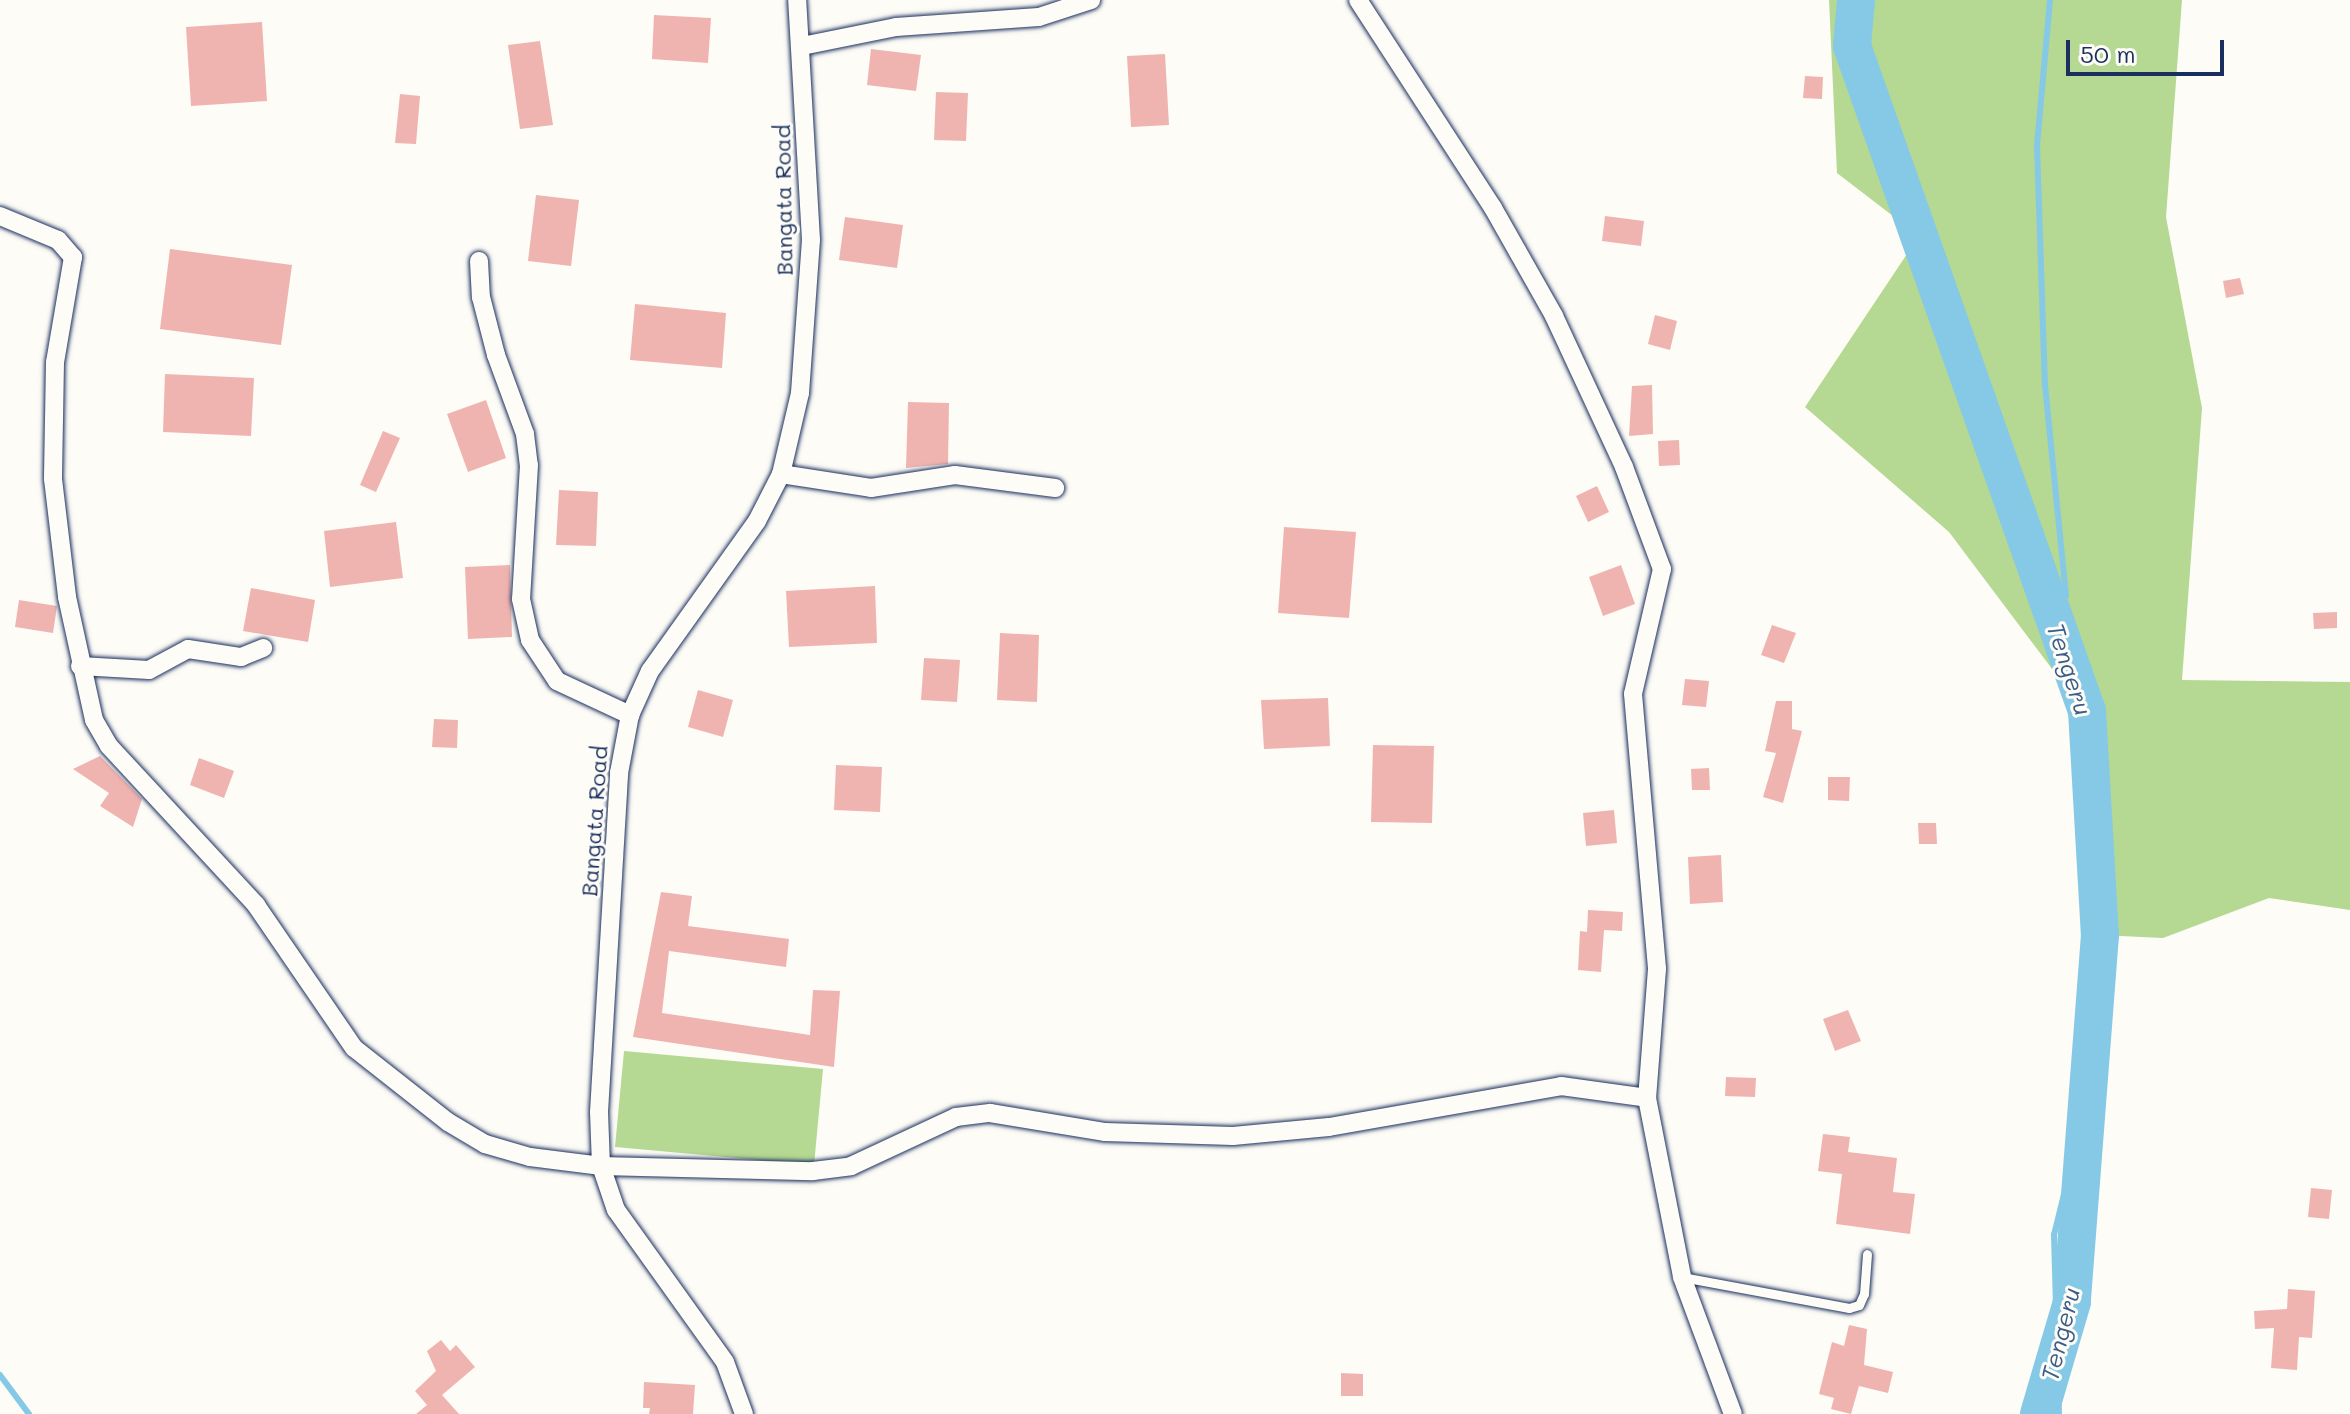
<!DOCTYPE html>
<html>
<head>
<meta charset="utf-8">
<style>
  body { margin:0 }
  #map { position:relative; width:2350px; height:1414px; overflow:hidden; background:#fdfcf7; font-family:Mali,sans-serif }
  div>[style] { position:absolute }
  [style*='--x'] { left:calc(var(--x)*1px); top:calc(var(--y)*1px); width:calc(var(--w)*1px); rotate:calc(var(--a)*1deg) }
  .green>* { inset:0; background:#b5d892 }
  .stream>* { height:6px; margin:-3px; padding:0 3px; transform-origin:3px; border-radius:3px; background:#85c9e6 }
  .river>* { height:38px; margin:-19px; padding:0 19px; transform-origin:19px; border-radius:19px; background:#85c9e6 }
  .building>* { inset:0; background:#f0b4b0 }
  .roads { filter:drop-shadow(0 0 2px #1b2f5e) drop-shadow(0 0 2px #1b2f5e) }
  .service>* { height:9px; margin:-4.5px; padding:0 4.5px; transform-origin:4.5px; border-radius:4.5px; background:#fdfcf7 }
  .minor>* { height:18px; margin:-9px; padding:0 9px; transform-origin:9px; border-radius:9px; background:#fdfcf7 }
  span { translate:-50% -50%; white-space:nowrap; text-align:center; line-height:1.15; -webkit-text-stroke:6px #fdfcf7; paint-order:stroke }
  .street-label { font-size:22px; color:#1b2f5e }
  .water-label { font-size:24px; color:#3b5d87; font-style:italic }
  .scale { position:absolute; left:2066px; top:40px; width:158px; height:36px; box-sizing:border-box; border:4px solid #1b2f5e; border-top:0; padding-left:10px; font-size:24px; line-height:28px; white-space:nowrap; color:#1b2f5e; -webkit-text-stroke:6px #fdfcf7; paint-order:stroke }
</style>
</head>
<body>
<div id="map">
  <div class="green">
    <div style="clip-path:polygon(1829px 0,2182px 0,2166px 217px,2202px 408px,2182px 680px,2350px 682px,2350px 910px,2269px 898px,2163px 938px,2100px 935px,2077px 702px,1949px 532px,1805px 407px,1919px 236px,1837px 173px)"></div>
    <div style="clip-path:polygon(624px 1051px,823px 1069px,814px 1165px,615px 1147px)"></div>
  </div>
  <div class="stream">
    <div style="--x:2050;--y:0;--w:147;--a:95.1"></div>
    <div style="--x:2037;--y:146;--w:239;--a:88.1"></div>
    <div style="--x:2045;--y:385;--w:212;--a:84.3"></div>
    <div style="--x:0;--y:1375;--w:49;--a:53.4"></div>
    <div style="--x:2059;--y:1414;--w:179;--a:-91.6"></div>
    <div style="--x:2054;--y:1235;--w:227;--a:-76.2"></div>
    <div style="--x:2108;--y:1015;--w:264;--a:-95.6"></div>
  </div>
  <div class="river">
    <div style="--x:1856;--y:0;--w:46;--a:95"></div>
    <div style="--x:1852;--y:46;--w:705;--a:70.54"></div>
    <div style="--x:2087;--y:711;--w:224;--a:86.7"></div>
    <div style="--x:2100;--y:935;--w:368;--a:94.4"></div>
    <div style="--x:2072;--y:1302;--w:117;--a:106.4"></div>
  </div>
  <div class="building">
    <div style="clip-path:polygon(654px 15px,711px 18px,708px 63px,652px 59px)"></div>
    <div style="clip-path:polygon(262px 22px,267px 101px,191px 106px,186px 27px)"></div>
    <div style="clip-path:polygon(540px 41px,553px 125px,520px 129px,508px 45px)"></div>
    <div style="clip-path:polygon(871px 49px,921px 55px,916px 91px,867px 85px)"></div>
    <div style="clip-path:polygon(1165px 54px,1169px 125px,1131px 127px,1127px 56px)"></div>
    <div style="clip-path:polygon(1805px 76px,1823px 77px,1822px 99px,1803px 98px)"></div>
    <div style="clip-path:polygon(936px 92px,968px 93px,966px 141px,934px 140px)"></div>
    <div style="clip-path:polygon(400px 94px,420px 96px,416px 144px,395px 143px)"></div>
    <div style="clip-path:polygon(536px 195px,579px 200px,571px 266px,528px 261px)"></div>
    <div style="clip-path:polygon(1605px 216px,1644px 221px,1641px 246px,1602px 241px)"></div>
    <div style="clip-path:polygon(845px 217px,903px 225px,897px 268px,839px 260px)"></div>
    <div style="clip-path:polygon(170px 249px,292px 265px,281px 345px,160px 329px)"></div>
    <div style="clip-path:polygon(2240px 278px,2244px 294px,2226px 298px,2223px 281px)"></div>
    <div style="clip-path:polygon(635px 304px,726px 313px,722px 368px,630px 360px)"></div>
    <div style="clip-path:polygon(1655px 315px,1677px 321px,1670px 350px,1648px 344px)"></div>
    <div style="clip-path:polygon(165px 374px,254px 378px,251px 436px,163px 432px)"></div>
    <div style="clip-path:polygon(1652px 385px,1653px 434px,1629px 436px,1632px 386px)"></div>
    <div style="clip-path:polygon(486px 400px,506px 458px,468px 472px,447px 414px)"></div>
    <div style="clip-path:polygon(908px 402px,949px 403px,948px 464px,906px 468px)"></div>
    <div style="clip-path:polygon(383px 431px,400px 438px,376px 492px,360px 485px)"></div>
    <div style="clip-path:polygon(1679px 440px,1680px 465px,1659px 466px,1658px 441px)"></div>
    <div style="clip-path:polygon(1597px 486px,1609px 512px,1588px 522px,1576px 496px)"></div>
    <div style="clip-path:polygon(559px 490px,598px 492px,596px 546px,556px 545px)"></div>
    <div style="clip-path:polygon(396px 522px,403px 578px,330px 587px,324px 531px)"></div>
    <div style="clip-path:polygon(1284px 527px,1356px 532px,1349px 618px,1278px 613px)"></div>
    <div style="clip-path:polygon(510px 565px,512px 637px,468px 639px,465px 567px)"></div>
    <div style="clip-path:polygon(1621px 565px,1635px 604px,1603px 616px,1589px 577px)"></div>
    <div style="clip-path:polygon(875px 586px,877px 643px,789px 647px,786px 591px)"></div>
    <div style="clip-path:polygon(251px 588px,315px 600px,308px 642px,243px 631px)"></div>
    <div style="clip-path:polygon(19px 600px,57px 606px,53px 633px,15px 627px)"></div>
    <div style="clip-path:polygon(2337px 612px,2337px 628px,2314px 629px,2313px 613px)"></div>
    <div style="clip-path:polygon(1772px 625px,1796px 633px,1784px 663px,1761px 655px)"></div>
    <div style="clip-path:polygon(1000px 633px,1039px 635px,1037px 702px,997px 700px)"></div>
    <div style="clip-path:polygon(924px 658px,960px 660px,957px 702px,921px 700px)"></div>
    <div style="clip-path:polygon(1685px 679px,1709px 681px,1706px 707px,1682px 705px)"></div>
    <div style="clip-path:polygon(698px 690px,733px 700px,723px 737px,688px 727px)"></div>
    <div style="clip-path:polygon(1328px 698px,1330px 746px,1264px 749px,1261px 700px)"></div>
    <div style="clip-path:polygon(1776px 701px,1792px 701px,1792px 729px,1802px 731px,1783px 803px,1763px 797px,1776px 753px,1765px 751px)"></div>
    <div style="clip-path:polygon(434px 719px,458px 720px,457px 748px,432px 747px)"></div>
    <div style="clip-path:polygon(1373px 745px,1434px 746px,1432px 823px,1371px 822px)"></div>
    <div style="clip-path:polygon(100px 756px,142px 799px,133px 827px,100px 806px,109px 793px,73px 769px)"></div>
    <div style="clip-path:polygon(199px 758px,234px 771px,224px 798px,190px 785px)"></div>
    <div style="clip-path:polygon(836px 765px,882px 767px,880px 812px,834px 810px)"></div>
    <div style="clip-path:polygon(1709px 768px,1710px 790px,1692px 790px,1691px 769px)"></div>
    <div style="clip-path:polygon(1828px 777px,1850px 777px,1849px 801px,1828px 800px)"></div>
    <div style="clip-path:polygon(1614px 810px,1617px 843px,1586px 846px,1583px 813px)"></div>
    <div style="clip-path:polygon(1918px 823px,1936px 823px,1937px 844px,1919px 844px)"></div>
    <div style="clip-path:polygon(1721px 855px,1723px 902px,1690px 904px,1688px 857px)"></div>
    <div style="clip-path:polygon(661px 892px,692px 896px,688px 926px,789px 939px,786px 967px,669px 951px,662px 1013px,810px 1035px,813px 990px,840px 991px,834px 1067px,633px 1037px)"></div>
    <div style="clip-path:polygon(1588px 910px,1623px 912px,1622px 931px,1604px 930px,1601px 972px,1578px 970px,1580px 931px,1587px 932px)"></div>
    <div style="clip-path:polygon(1848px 1010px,1861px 1041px,1835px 1051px,1823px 1019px)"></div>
    <div style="clip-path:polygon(1726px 1077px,1756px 1078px,1755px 1097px,1725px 1096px)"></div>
    <div style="clip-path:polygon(1823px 1134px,1850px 1137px,1848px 1152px,1897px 1158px,1893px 1192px,1915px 1194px,1910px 1234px,1836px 1224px,1842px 1174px,1818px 1171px)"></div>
    <div style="clip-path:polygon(2311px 1188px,2332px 1190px,2329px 1219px,2308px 1217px)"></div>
    <div style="clip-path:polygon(2288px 1289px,2315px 1291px,2312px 1338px,2299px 1337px,2297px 1370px,2271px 1368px,2274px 1328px,2255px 1329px,2254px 1311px,2287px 1309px)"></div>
    <div style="clip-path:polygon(1849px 1325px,1867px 1329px,1864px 1365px,1893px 1372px,1888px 1393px,1859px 1386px,1851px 1414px,1831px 1409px,1834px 1398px,1819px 1394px,1832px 1342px,1844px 1346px)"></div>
    <div style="clip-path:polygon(441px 1340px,450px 1351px,456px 1345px,475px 1367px,442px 1395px,459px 1414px,416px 1414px,427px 1405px,415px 1391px,436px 1371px,427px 1351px)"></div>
    <div style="clip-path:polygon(1341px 1373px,1363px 1374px,1363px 1396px,1341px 1396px)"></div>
    <div style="clip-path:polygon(644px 1382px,695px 1385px,693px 1414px,649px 1414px,650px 1408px,643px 1408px)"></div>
  </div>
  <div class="roads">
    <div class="service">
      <div style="--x:1682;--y:1277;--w:170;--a:10.5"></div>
      <div style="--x:1849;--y:1308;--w:10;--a:-17"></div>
      <div style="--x:1859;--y:1305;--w:12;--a:-66"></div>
      <div style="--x:1864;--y:1294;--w:40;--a:-85.7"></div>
    </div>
    <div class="minor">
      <div style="--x:1358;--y:0;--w:248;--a:57"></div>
      <div style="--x:1493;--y:208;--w:124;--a:60.5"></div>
      <div style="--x:1554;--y:316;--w:166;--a:65.1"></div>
      <div style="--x:1624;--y:467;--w:109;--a:69.6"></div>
      <div style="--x:1662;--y:569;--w:128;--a:103.1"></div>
      <div style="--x:1633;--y:694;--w:276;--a:85"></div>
      <div style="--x:1657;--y:969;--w:129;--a:94.4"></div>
      <div style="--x:1647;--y:1098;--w:182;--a:78.9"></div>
      <div style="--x:1682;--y:1277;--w:146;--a:69.6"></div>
      <div style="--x:802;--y:46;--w:96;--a:-11.4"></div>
      <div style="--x:896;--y:27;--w:143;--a:-4"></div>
      <div style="--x:1039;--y:17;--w:55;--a:-18.1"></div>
      <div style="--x:0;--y:216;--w:63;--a:22.5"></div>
      <div style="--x:58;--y:240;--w:23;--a:49"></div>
      <div style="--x:73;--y:257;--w:107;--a:99.7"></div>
      <div style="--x:55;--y:362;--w:117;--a:91"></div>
      <div style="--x:53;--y:479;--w:119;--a:83.2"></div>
      <div style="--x:67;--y:597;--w:126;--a:77.6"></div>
      <div style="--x:94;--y:720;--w:30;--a:60"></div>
      <div style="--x:109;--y:746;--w:217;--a:47.2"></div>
      <div style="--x:256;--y:905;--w:173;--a:55.6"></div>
      <div style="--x:354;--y:1048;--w:120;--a:38.2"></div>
      <div style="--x:448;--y:1122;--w:43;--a:30.7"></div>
      <div style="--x:485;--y:1144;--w:47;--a:16.1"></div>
      <div style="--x:530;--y:1157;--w:72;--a:7.2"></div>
      <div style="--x:601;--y:1166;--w:212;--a:1.4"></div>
      <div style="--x:813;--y:1171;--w:38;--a:-7"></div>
      <div style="--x:851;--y:1166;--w:116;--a:-25"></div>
      <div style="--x:956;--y:1117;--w:34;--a:-7"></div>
      <div style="--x:990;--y:1113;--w:117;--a:9.4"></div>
      <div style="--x:1105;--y:1132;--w:128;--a:1.8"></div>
      <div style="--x:1233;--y:1136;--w:96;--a:-5.4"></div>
      <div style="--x:1329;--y:1127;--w:236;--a:-10"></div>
      <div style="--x:1561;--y:1086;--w:87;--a:7.9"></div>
      <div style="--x:479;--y:261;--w:36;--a:87"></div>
      <div style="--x:481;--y:297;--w:60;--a:75.5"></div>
      <div style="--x:496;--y:355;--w:84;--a:69.8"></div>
      <div style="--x:525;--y:434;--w:31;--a:83"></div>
      <div style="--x:529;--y:465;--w:134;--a:93.4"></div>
      <div style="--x:521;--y:599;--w:42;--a:77.6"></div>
      <div style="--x:530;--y:640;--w:49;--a:56.6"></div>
      <div style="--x:557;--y:681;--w:81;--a:25"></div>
      <div style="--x:781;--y:474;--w:91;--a:8.8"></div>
      <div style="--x:871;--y:488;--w:85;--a:-8.8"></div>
      <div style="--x:955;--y:475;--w:101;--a:7.4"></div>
      <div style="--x:80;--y:666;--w:69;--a:3.3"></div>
      <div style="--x:149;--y:670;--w:44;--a:-28.3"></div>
      <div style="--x:188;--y:649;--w:54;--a:8.6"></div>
      <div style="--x:241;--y:657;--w:24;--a:-22"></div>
      <div style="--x:744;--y:1414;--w:55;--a:-110.1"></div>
      <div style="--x:725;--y:1362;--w:187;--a:-125.6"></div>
      <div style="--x:616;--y:1210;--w:46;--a:-108.8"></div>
      <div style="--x:601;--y:1166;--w:54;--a:-92.1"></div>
      <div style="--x:599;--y:1112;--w:340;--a:-86.6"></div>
      <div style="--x:619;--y:773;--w:59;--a:-79.3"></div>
      <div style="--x:630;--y:715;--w:48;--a:-65.6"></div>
      <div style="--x:650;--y:671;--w:184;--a:-54.5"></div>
      <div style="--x:757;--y:521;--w:53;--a:-62.9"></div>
      <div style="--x:781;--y:474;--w:83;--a:-76.8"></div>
      <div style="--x:800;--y:393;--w:153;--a:-85.9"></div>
      <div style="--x:811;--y:240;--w:240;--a:-93.3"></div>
    </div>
  </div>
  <div class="street-label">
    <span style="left:783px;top:200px;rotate:-91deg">Bangata Road</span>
    <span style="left:594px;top:821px;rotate:-86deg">Bangata Road</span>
  </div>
  <div class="water-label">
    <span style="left:2070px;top:669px;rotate:72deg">Tengeru</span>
    <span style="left:2060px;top:1334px;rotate:-76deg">Tengeru</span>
  </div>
  <div class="scale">50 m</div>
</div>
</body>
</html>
